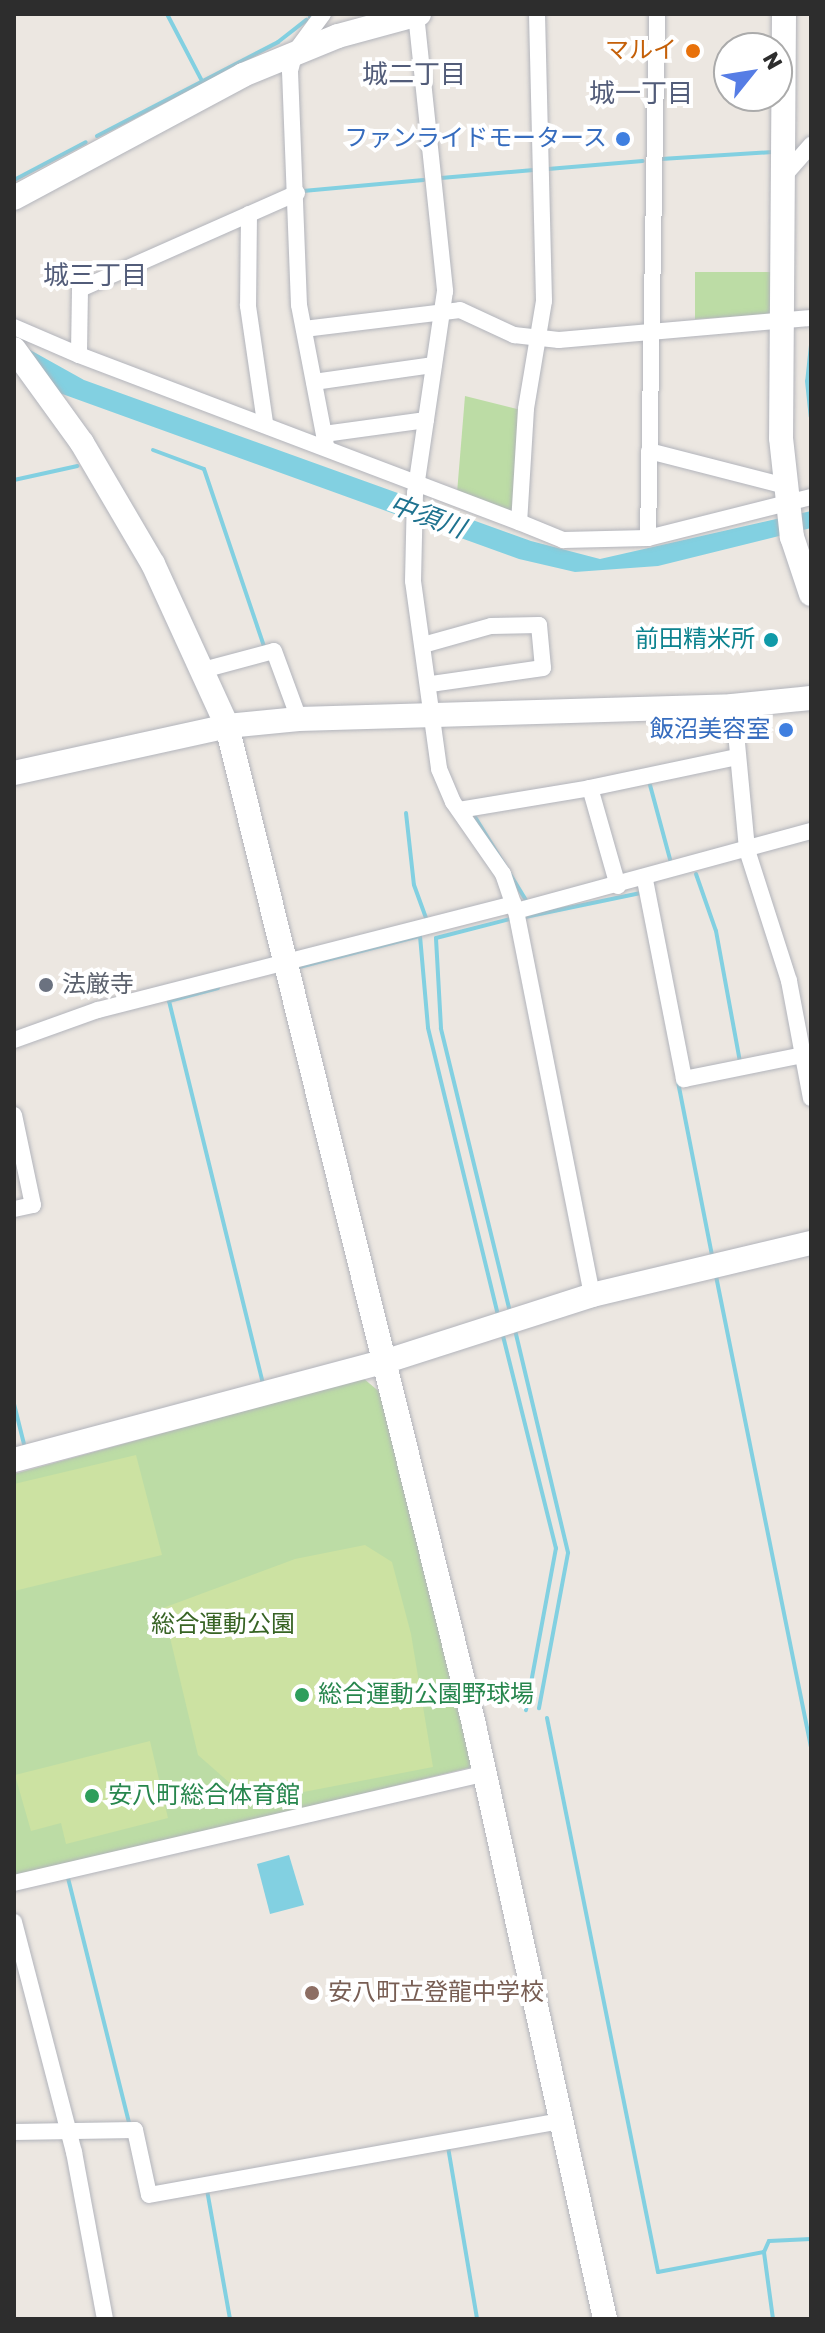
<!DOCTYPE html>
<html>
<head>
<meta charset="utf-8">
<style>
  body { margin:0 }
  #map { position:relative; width:825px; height:2333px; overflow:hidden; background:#ece7e1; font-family:Rubik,"Noto Sans JP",sans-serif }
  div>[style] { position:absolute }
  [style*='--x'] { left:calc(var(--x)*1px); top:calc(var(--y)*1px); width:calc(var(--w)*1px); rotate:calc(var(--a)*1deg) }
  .green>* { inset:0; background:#bcdca5 }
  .pitch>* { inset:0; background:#cce2a2 }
  .water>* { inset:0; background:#82d0e1 }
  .stream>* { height:4px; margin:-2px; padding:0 2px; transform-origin:2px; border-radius:2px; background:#82d0e1 }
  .roads { filter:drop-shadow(0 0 2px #b2b4bb) drop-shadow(0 0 2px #b2b4bb) }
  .street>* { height:16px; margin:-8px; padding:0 8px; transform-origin:8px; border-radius:8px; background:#fff }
  .secondary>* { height:24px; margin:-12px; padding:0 12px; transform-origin:12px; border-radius:12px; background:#fff }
  .dots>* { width:22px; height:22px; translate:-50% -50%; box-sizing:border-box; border:4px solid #fff; border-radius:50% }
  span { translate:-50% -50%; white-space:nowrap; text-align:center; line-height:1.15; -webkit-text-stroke:8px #fff; paint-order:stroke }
  .food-label { font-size:24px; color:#c56008 }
  .right { translate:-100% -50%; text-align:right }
  .shop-label { font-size:24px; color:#366cbe }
  .culture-label { font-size:24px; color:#0d838f }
  .worship-label { font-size:24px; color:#5b616d }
  .left { translate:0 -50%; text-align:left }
  .park-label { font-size:24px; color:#376324 }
  .leisure-label { font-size:24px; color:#27864d }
  .education-label { font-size:24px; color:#785e54 }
  .neighbourhood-label { font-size:26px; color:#525c79 }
  .water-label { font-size:26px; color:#1e728f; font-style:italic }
  .frame { position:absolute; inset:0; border:16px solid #2d2d2d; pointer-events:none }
  .north { position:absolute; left:713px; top:32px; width:80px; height:80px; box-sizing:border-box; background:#fff; border:2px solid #ababab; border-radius:50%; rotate:60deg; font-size:22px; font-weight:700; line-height:32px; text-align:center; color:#2d2d2d }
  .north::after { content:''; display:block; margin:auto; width:28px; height:36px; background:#567de5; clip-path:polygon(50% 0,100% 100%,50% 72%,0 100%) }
</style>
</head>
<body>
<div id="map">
  <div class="green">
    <div style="clip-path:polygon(695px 272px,779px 272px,779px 314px,695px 319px)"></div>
    <div style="clip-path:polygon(465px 396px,521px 410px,516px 513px,457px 493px)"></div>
    <div style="clip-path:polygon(363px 1378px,382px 1394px,472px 1767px,14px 1879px,14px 1474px)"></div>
  </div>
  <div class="pitch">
    <div style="clip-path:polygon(136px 1455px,162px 1555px,14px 1591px,14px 1484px)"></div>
    <div style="clip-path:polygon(365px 1545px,392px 1562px,411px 1634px,433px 1767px,262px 1800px,231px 1784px,198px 1755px,163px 1608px,295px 1559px)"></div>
    <div style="clip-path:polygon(150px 1741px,168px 1818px,66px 1844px,61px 1823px,31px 1831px,15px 1775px)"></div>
  </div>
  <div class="water">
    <div style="clip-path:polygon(14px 341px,84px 380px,531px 541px,600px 559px,811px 511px,811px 528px,658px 566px,575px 572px,519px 559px,54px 391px,14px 371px)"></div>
    <div style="clip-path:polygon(289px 1855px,304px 1905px,270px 1914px,257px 1864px)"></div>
  </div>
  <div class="stream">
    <div style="--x:167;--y:14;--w:76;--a:62.4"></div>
    <div style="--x:310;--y:17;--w:4;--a:-56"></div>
    <div style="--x:97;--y:136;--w:204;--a:-27.4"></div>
    <div style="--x:278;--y:42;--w:36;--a:-38"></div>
    <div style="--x:661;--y:159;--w:112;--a:-3.6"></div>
    <div style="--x:548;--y:169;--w:95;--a:-4.8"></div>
    <div style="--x:441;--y:178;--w:93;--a:-4.9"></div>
    <div style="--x:14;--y:180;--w:81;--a:-27.8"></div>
    <div style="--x:303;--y:191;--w:121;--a:-5.2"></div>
    <div style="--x:811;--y:345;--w:36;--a:96"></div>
    <div style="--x:807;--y:381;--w:36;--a:84"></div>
    <div style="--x:153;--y:450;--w:54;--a:20.4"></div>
    <div style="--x:204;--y:469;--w:187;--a:71.3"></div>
    <div style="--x:14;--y:480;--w:65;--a:-12.5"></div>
    <div style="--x:650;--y:785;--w:81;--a:74.9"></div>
    <div style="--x:406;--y:813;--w:72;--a:83.7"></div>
    <div style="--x:414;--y:885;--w:37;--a:70"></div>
    <div style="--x:475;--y:817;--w:100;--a:58.5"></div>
    <div style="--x:696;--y:874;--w:60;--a:70.7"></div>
    <div style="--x:716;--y:931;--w:133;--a:79.6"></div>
    <div style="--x:525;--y:917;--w:118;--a:-11.7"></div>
    <div style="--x:299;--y:967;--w:125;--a:-14.4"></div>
    <div style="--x:420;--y:936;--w:92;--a:85"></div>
    <div style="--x:428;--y:1028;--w:296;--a:76.3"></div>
    <div style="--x:218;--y:988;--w:51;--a:165.1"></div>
    <div style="--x:169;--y:1001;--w:394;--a:76.2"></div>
    <div style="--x:678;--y:1082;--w:176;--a:78.9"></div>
    <div style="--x:716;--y:1276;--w:480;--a:78.6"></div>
    <div style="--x:510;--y:1312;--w:292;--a:-103.7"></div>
    <div style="--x:441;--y:1028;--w:90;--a:-93.2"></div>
    <div style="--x:436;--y:938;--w:76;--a:-14.4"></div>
    <div style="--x:515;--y:1330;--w:229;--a:76.6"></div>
    <div style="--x:568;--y:1553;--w:158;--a:100.6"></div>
    <div style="--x:503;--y:1336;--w:219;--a:76"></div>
    <div style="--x:556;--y:1548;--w:165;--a:100.5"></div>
    <div style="--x:14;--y:1404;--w:41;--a:76"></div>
    <div style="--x:547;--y:1718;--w:565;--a:78.67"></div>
    <div style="--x:658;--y:2272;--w:108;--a:-10.7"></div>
    <div style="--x:68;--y:1878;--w:252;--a:76"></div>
    <div style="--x:448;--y:2147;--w:174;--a:80.4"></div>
    <div style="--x:207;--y:2190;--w:131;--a:79.9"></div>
    <div style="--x:773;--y:2319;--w:68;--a:-97.7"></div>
    <div style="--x:764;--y:2252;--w:12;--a:-66"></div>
    <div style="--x:769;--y:2241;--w:42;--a:-2.7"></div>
  </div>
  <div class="roads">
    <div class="street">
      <div style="--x:323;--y:14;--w:47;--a:126.4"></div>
      <div style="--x:295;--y:52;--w:20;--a:105"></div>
      <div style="--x:290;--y:71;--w:234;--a:87.8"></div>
      <div style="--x:299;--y:305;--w:143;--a:79.1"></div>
      <div style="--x:416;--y:14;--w:279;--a:84"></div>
      <div style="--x:445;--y:291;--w:204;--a:98.4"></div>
      <div style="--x:415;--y:493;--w:88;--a:91.3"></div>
      <div style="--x:413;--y:581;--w:190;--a:82.1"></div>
      <div style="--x:439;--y:769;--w:36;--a:67"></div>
      <div style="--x:453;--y:802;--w:88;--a:55.2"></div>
      <div style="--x:503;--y:874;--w:39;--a:71"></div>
      <div style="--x:516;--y:911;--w:391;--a:78.8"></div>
      <div style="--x:537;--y:14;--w:287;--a:88.6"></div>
      <div style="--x:544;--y:301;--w:109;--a:99.5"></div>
      <div style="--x:526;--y:409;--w:113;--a:93.5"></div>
      <div style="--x:519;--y:522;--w:48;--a:22.2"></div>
      <div style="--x:563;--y:540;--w:85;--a:-1.3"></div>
      <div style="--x:648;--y:538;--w:168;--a:-14.1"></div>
      <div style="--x:783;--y:177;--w:43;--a:-48.8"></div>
      <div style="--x:297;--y:193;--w:237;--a:156.1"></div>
      <div style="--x:80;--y:289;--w:66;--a:90.9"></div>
      <div style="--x:79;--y:355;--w:471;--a:20.8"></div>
      <div style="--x:249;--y:214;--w:92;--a:90.6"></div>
      <div style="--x:248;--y:306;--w:118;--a:81.7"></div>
      <div style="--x:14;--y:327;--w:71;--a:23.3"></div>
      <div style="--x:304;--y:329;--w:157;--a:-6.9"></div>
      <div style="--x:460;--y:310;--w:60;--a:24.8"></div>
      <div style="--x:514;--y:335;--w:45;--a:6.3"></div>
      <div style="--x:559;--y:340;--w:253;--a:-5"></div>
      <div style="--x:314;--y:382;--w:121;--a:-8.1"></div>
      <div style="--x:324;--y:434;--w:103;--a:-7.8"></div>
      <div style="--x:649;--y:451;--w:140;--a:14.4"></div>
      <div style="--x:648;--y:538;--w:524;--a:-89.02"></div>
      <div style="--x:423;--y:645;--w:71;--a:-15.6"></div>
      <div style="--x:491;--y:626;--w:48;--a:-1.2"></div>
      <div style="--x:539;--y:625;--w:43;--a:84.7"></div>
      <div style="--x:543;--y:668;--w:114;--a:171.9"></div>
      <div style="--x:203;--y:670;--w:73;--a:-15"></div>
      <div style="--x:274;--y:651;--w:72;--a:69.8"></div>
      <div style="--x:735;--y:722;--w:129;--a:84.6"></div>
      <div style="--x:747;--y:850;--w:138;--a:72.2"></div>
      <div style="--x:789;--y:981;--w:119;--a:79.4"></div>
      <div style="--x:459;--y:810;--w:133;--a:-9.5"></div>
      <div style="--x:645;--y:880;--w:203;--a:78.9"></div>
      <div style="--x:684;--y:1079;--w:121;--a:-11.4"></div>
      <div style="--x:618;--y:886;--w:102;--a:-105.9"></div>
      <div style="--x:590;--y:788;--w:150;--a:-11.9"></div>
      <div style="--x:516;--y:911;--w:306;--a:-15.2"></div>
      <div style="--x:14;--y:1040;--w:89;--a:-19.7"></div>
      <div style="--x:98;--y:1010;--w:429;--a:-14.3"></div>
      <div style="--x:14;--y:1115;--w:92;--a:78.1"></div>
      <div style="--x:33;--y:1205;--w:19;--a:168"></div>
      <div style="--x:14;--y:1883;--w:484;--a:-13.1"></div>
      <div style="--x:14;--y:1922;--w:238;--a:75.4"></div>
      <div style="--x:74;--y:2152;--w:170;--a:79.5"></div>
      <div style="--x:14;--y:2132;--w:121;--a:-0.9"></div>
      <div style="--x:135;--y:2130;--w:66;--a:77.8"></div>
      <div style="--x:149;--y:2195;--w:422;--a:-10.2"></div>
    </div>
    <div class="secondary">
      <div style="--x:784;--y:14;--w:424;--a:90.4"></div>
      <div style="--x:781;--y:438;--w:100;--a:83.7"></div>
      <div style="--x:792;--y:537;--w:60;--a:71.6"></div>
      <div style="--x:14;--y:198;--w:260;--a:-28.2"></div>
      <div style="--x:243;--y:75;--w:103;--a:-22.3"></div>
      <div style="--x:338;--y:36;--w:84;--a:-15.2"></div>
      <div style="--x:14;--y:349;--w:116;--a:54.1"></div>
      <div style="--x:82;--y:443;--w:140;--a:59.6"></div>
      <div style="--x:153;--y:564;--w:178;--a:65.4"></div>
      <div style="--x:227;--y:726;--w:1029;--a:76.11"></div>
      <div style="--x:474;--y:1725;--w:608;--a:77.56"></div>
      <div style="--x:14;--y:773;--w:218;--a:-12.4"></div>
      <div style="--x:227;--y:726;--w:72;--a:-5.6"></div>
      <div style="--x:299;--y:719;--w:433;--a:-1.7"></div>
      <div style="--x:732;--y:706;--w:79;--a:-5.8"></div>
      <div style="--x:14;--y:1460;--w:386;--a:-14.9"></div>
      <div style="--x:387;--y:1361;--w:215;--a:-17.8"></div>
      <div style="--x:592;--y:1295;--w:225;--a:-13.4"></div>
    </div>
  </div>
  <div class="dots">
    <div style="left:693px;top:51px;background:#e8710a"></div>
    <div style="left:623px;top:139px;background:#3f7fe0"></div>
    <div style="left:771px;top:640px;background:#0f9aa8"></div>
    <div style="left:786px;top:730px;background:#3f7fe0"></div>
    <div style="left:46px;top:985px;background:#6b7280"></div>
    <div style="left:302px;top:1695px;background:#2e9e5b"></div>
    <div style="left:92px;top:1796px;background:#2e9e5b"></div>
    <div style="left:312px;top:1993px;background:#8d6e63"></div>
  </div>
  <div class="food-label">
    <span class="right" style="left:677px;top:51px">マルイ</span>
  </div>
  <div class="shop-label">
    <span class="right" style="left:607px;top:139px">ファンライドモータース</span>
    <span class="right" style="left:770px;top:730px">飯沼美容室</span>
  </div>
  <div class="culture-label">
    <span class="right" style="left:755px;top:640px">前田精米所</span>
  </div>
  <div class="worship-label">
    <span class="left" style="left:62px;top:985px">法厳寺</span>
  </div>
  <div class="park-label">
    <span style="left:223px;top:1625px">総合運動公園</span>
  </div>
  <div class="leisure-label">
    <span class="left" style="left:318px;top:1695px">総合運動公園野球場</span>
    <span class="left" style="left:108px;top:1796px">安八町総合体育館</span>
  </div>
  <div class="education-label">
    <span class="left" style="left:328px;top:1993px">安八町立登龍中学校</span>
  </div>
  <div class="neighbourhood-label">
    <span style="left:414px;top:75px">城二丁目</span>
    <span style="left:641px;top:94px">城一丁目</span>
    <span style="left:95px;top:276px">城三丁目</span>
  </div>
  <div class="water-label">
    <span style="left:427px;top:517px;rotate:20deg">中須川</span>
  </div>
  <div class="frame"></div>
  <div class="north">N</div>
</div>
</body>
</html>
